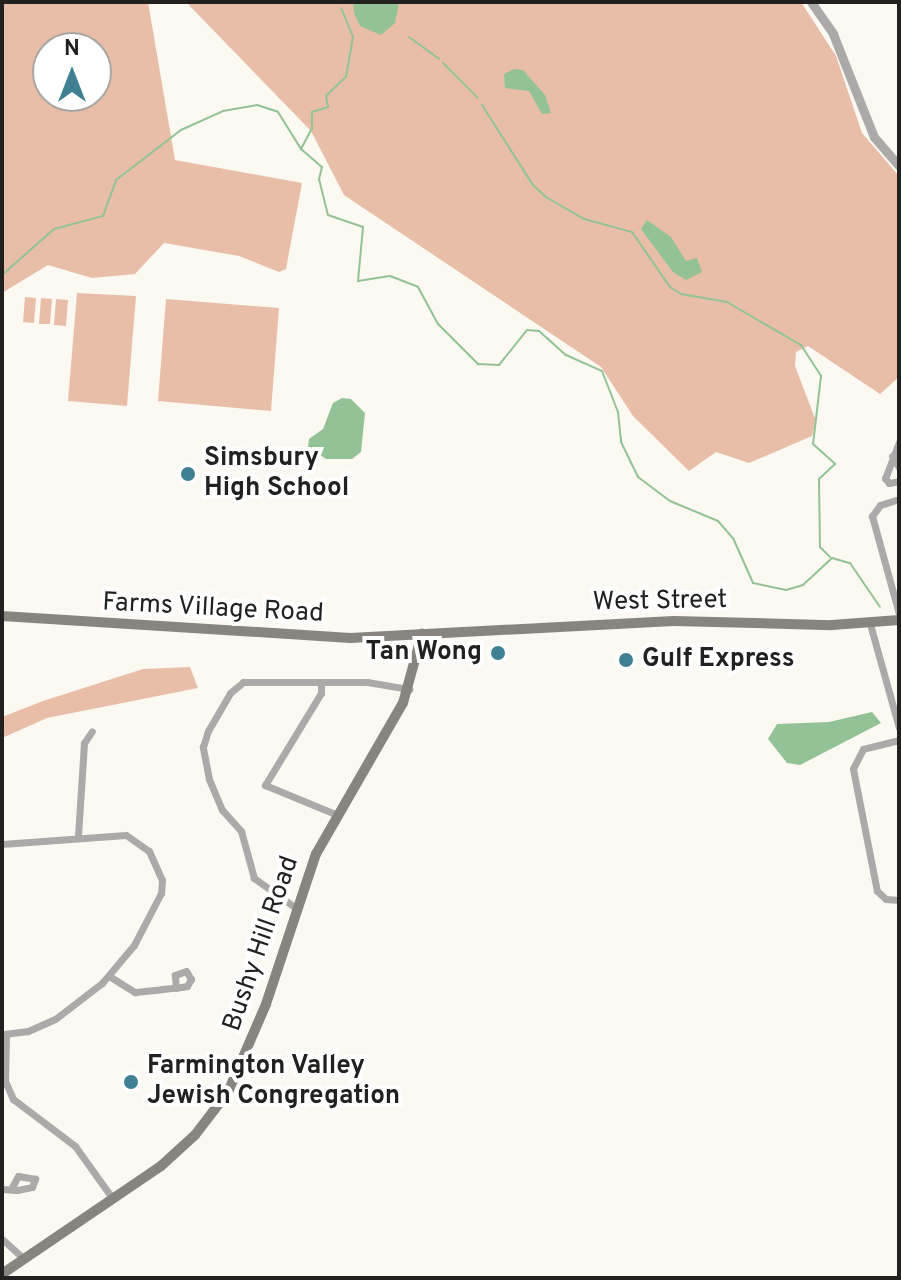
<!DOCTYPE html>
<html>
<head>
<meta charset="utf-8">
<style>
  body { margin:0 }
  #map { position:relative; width:901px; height:1280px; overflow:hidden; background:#fbf9f2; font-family:Overpass,sans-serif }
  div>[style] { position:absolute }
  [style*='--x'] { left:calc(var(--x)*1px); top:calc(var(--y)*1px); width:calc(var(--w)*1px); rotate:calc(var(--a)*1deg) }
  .green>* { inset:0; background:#e8bea8 }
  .water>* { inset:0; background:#93c296 }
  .stream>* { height:2px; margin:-1px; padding:0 1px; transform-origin:1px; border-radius:1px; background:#93c296 }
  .minor>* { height:7px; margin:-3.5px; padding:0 3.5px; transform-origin:3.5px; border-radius:3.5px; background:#acaaa8 }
  .tertiary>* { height:9px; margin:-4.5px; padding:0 4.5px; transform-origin:4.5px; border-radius:4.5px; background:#acaaa8 }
  .secondary>* { height:10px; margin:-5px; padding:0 5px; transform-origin:5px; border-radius:5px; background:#888581 }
  .dots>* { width:22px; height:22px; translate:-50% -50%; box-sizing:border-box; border:4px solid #fff; border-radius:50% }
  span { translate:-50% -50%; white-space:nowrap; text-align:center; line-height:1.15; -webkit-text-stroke:8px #fff; paint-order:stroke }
  .poi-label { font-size:26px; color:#22211f; font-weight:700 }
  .left { translate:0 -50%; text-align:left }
  .right { translate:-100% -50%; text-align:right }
  .street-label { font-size:26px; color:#22211f }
  .frame { position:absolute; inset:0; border:4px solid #22211f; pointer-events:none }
  .north { position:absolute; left:32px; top:32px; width:80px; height:80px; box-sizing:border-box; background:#fff; border:2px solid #a7a6a5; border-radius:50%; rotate:0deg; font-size:22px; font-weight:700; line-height:32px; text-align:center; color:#22211f }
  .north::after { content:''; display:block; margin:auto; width:28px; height:36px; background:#408093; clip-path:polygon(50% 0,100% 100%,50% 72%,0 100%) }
</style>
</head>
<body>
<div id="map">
  <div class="green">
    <div style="clip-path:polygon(evenodd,2px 2px,148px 2px,175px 160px,302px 183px,286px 269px,279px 272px,239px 256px,164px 243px,135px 274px,92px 278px,48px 265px,2px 293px,2px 2px,48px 48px,96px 48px,96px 96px,48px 96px,48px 48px)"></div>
    <div style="clip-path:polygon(186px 2px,801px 2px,836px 56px,862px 133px,899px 176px,899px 377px,880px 394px,808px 346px,796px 352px,795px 366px,816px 421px,812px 436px,749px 463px,716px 452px,689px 471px,633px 416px,601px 367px,344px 195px,311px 131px)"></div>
    <div style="clip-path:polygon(77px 293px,136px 296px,127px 406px,68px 401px)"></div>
    <div style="clip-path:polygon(25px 297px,36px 298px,34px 323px,23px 322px)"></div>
    <div style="clip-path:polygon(41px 298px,52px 299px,50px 324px,39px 324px)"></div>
    <div style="clip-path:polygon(56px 299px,68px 300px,66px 326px,54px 325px)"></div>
    <div style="clip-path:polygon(166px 299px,279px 308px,271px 411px,158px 401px)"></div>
    <div style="clip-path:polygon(190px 667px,198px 688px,47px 718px,2px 738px,2px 717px,43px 701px,143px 669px)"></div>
  </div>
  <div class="water">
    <div style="clip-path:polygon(399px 2px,395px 23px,381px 35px,360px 26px,354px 13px,353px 2px)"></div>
    <div style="clip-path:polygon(514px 69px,523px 70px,545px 95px,551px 113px,542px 114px,529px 91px,505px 88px,504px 74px)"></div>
    <div style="clip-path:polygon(647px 220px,671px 237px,686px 261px,697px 258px,702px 272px,686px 280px,673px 272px,641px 229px)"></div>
    <div style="clip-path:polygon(342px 398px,351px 399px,365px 413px,361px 452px,352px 459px,326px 459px,308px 447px,309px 439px,323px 429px,333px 403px)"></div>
    <div style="clip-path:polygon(872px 712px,881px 723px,800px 765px,787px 763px,768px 739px,777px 724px,829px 722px)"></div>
  </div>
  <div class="stream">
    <div style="--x:409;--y:37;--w:37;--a:36"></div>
    <div style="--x:443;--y:63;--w:49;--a:45"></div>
    <div style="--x:482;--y:105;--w:95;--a:57.5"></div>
    <div style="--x:533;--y:185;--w:18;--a:43"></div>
    <div style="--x:546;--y:197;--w:44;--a:30.1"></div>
    <div style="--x:584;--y:219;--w:50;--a:15.2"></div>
    <div style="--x:632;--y:232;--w:67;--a:55.4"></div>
    <div style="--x:670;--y:287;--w:13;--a:32"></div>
    <div style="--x:681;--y:294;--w:47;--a:9.9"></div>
    <div style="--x:727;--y:302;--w:86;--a:30.2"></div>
    <div style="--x:801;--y:345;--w:37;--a:57"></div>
    <div style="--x:821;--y:376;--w:68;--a:96.7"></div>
    <div style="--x:813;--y:444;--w:30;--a:42"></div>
    <div style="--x:835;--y:464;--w:22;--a:137"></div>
    <div style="--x:819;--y:479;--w:68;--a:89.2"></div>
    <div style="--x:820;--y:547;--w:14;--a:45"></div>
    <div style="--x:301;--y:149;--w:24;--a:-62"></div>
    <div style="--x:312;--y:128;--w:16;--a:-90"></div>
    <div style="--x:312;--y:112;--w:17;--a:-17"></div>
    <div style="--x:328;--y:107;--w:11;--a:-100"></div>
    <div style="--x:326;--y:96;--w:28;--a:-44"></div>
    <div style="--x:346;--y:77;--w:41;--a:-80.1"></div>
    <div style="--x:353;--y:37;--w:31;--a:-112"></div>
    <div style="--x:2;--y:275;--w:69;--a:-41.5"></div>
    <div style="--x:54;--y:229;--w:51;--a:-14.9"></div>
    <div style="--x:103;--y:216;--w:38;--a:-70"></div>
    <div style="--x:116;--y:180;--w:82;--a:-37.6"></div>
    <div style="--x:181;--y:130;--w:46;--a:-24.3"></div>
    <div style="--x:223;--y:111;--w:35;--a:-10"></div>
    <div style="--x:257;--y:105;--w:22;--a:18"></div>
    <div style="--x:278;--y:112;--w:44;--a:58.1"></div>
    <div style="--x:301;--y:149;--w:28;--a:41"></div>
    <div style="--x:322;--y:167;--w:12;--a:104"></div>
    <div style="--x:319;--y:179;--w:37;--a:76"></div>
    <div style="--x:328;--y:215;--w:37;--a:19"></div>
    <div style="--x:363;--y:227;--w:54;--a:95.3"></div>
    <div style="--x:358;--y:281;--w:32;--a:-9"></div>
    <div style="--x:390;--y:276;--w:30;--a:21"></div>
    <div style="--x:418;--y:287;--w:42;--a:61.6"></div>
    <div style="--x:438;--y:324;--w:57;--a:45"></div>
    <div style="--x:478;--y:364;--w:21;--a:3"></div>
    <div style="--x:499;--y:365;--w:45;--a:-51.3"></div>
    <div style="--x:527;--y:330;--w:12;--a:5"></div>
    <div style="--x:539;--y:331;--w:36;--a:42"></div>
    <div style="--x:566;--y:355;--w:39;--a:24"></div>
    <div style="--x:602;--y:371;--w:44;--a:68.7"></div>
    <div style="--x:618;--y:412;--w:30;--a:84"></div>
    <div style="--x:621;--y:442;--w:39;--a:64"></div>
    <div style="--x:638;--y:477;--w:40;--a:37"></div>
    <div style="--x:670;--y:501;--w:52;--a:22.6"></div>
    <div style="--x:718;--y:521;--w:23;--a:49"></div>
    <div style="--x:733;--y:538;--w:49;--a:66"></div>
    <div style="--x:753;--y:583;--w:34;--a:12"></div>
    <div style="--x:786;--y:590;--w:18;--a:-16"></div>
    <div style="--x:803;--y:585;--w:40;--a:-43"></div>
    <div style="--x:832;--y:558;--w:19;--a:16"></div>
    <div style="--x:850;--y:563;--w:53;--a:55.7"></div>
  </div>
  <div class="minor">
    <div style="--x:899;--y:442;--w:39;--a:111"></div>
    <div style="--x:885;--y:478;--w:6;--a:51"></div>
    <div style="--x:889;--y:483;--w:10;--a:-11"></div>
    <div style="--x:892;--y:456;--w:13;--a:58"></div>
    <div style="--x:899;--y:499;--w:20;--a:162"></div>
    <div style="--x:880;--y:505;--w:14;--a:126"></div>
    <div style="--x:872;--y:516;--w:102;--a:74.6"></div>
    <div style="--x:870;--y:624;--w:108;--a:74.4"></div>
    <div style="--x:321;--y:683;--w:10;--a:90"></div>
    <div style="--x:321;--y:693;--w:108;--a:121.3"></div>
    <div style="--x:265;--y:785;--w:76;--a:22.5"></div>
    <div style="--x:899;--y:740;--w:37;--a:166"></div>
    <div style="--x:863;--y:749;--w:22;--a:117"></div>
    <div style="--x:853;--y:769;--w:124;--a:78.9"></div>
    <div style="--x:877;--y:891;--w:12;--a:42"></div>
    <div style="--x:886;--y:899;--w:13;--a:4"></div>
    <div style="--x:78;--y:836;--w:93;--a:-86.3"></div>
    <div style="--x:84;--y:743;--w:14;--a:-56"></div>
    <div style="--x:2;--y:844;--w:124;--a:-4.2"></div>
    <div style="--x:126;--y:835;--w:28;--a:35"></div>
    <div style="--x:149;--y:851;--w:32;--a:66"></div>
    <div style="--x:162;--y:880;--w:13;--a:94"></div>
    <div style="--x:161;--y:893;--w:59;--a:117.4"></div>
    <div style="--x:134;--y:945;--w:50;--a:130.1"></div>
    <div style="--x:102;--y:983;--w:59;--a:142.5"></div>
    <div style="--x:55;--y:1019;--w:30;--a:156"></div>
    <div style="--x:28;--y:1031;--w:26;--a:173"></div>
    <div style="--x:296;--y:908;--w:52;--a:-144.5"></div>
    <div style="--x:254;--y:878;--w:49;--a:-105.5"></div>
    <div style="--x:241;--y:831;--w:28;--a:-132"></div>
    <div style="--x:222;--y:810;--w:34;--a:-113"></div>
    <div style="--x:209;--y:779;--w:33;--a:-101"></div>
    <div style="--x:203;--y:747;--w:17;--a:-73"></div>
    <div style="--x:208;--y:731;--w:44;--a:-59.9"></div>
    <div style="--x:230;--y:693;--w:17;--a:-40"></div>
    <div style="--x:243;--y:682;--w:124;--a:0"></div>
    <div style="--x:367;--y:682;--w:43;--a:9.5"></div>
    <div style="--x:109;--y:976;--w:31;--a:32"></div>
    <div style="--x:135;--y:992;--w:27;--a:-6"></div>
    <div style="--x:162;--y:989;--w:20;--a:-6"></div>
    <div style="--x:182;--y:987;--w:5;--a:-11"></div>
    <div style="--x:187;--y:986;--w:8;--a:-60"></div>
    <div style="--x:191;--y:979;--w:9;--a:-122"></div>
    <div style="--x:186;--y:971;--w:12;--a:160"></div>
    <div style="--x:175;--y:975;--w:13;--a:86"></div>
    <div style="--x:6;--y:1035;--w:46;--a:91.2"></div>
    <div style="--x:5;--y:1081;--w:20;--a:66"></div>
    <div style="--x:13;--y:1099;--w:78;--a:37.2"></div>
    <div style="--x:75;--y:1146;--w:65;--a:54.4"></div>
    <div style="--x:2;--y:1189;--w:15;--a:4"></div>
    <div style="--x:17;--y:1190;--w:15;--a:-11"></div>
    <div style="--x:32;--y:1187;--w:9;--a:-69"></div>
    <div style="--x:35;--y:1179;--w:17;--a:-170"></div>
    <div style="--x:18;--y:1176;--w:15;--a:118"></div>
    <div style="--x:2;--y:1239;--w:30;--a:42"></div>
  </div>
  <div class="tertiary">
    <div style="--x:811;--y:2;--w:39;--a:55"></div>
    <div style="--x:833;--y:34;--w:111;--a:68.3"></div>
    <div style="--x:874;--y:137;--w:38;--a:49"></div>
  </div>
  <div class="secondary">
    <div style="--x:2;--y:616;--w:349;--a:3.6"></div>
    <div style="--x:350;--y:638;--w:324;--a:-3"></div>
    <div style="--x:674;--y:621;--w:158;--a:1.5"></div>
    <div style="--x:832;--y:625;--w:67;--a:-4.3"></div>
    <div style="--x:2;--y:1274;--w:192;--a:-34.2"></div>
    <div style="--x:161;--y:1166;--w:46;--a:-42.4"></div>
    <div style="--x:195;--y:1135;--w:54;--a:-52.5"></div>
    <div style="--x:228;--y:1092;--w:96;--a:-66.6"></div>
    <div style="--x:266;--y:1004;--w:158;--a:-71.6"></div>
    <div style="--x:316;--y:854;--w:174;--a:-60.1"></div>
    <div style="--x:403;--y:703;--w:72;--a:-74.6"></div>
  </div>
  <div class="dots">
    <div style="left:188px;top:474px;background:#408093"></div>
    <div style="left:498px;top:653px;background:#408093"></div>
    <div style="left:626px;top:660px;background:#408093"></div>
    <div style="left:131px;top:1082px;background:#408093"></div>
  </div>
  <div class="poi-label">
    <span class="left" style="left:204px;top:474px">Simsbury<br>High School</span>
    <span class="right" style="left:482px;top:653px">Tan Wong</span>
    <span class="left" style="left:642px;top:660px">Gulf Express</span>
    <span class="left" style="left:147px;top:1082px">Farmington Valley<br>Jewish Congregation</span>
  </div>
  <div class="street-label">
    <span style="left:660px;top:602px;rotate:-1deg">West Street</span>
    <span style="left:213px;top:609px;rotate:3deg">Farms Village Road</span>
    <span style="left:262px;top:944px;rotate:-71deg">Bushy Hill Road</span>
  </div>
  <div class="frame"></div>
  <div class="north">N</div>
</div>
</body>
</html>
